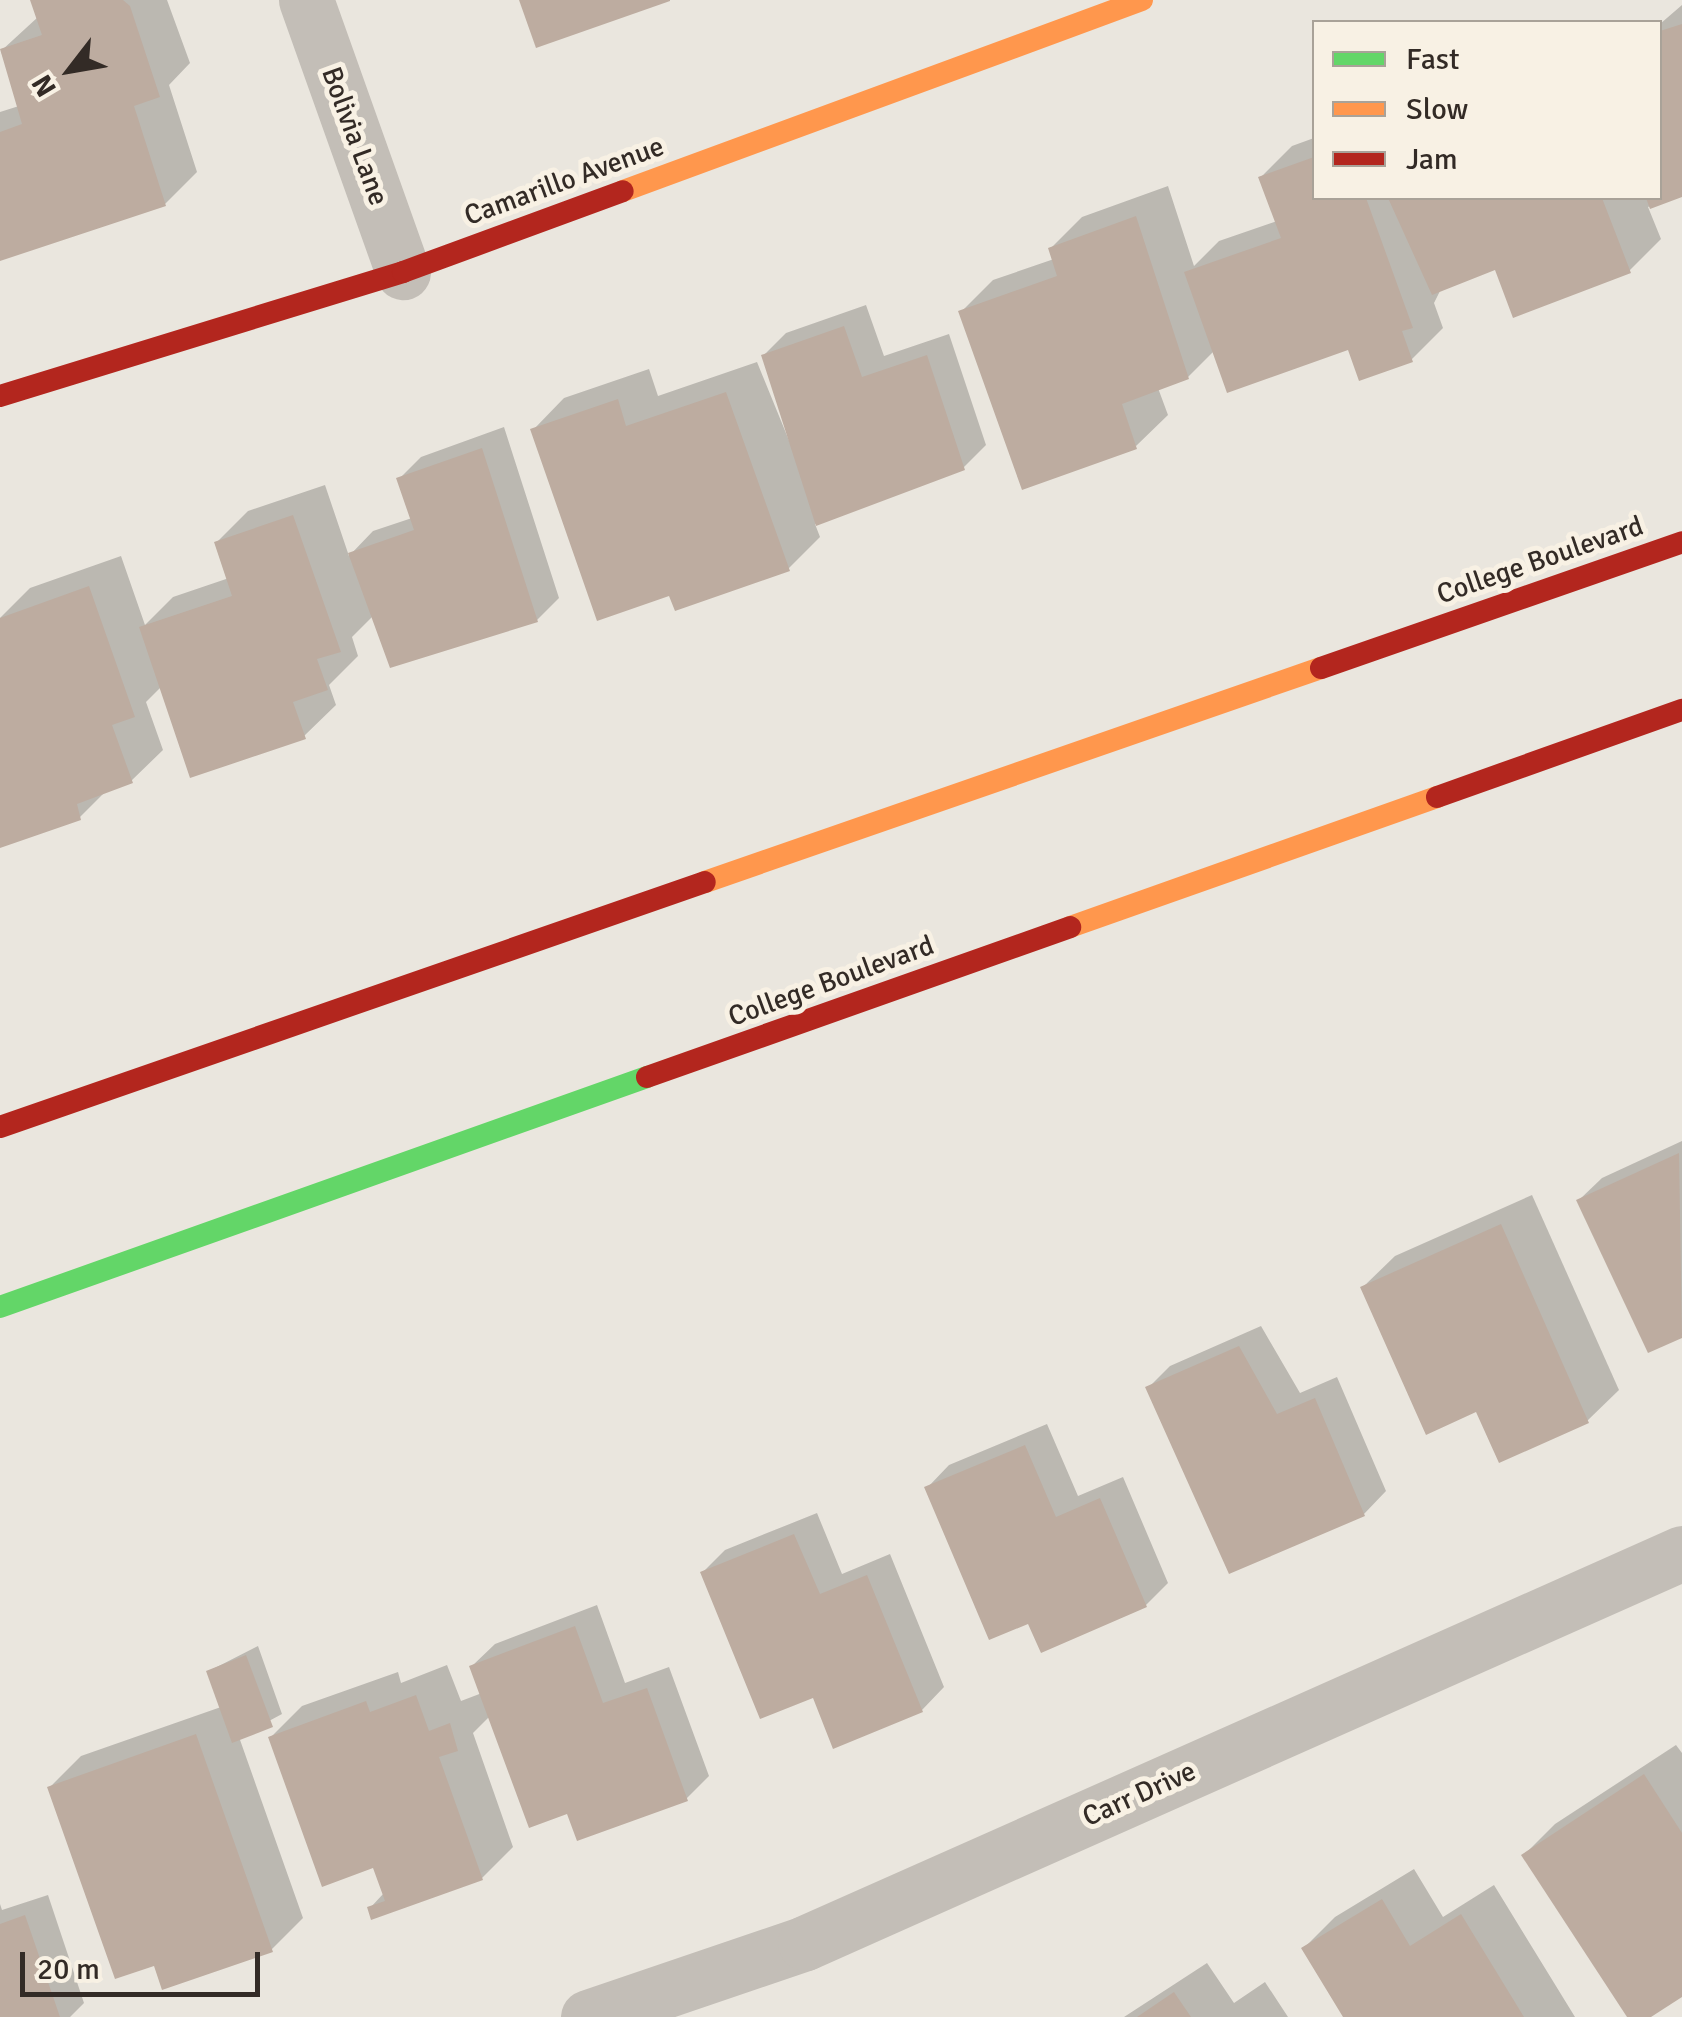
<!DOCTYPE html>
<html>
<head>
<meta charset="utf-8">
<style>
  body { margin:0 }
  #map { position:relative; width:1682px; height:2017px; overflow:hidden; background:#eae6de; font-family:Signika,sans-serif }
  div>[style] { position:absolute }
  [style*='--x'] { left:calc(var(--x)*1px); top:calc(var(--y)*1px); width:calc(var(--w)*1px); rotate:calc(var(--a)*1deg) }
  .shadow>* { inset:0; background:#0003 }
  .building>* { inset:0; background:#bdaca0 }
  .street>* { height:55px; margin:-27.5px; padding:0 27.5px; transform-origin:27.5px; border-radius:27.5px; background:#c3beb7 }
  .fast>* { height:22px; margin:-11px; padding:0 11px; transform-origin:11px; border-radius:11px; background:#63d668 }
  .slow>* { height:22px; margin:-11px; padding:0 11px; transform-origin:11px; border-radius:11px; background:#ff974d }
  .jam>* { height:22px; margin:-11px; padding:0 11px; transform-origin:11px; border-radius:11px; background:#b3261e }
  span { translate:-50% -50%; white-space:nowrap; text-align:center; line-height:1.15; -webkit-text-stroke:10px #f8f1e4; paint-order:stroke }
  .street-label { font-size:28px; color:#332b26 }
  .legend { position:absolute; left:1312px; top:20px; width:350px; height:180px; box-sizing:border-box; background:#f8f1e4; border:2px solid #a9a298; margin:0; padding:12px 18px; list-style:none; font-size:30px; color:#332b26 }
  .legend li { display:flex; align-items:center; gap:20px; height:50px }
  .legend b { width:50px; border:2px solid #a9a298 }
  .north { position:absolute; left:20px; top:20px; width:100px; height:100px; -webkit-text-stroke:8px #f8f1e4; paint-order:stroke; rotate:239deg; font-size:28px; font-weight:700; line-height:40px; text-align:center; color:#332b26 }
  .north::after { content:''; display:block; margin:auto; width:35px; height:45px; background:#332b26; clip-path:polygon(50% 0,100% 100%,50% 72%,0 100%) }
  .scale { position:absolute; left:20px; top:1952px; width:240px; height:45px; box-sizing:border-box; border:5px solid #332b26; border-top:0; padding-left:12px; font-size:30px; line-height:35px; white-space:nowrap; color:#332b26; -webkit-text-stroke:8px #f8f1e4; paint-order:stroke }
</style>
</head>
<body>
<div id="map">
  <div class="shadow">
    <div style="clip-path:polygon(32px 0,167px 0,190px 63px,169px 85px,197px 172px,165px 204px,0 258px,0 112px,19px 106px,1px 51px,38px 17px)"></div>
    <div style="clip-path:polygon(1682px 5px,1682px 194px,1648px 207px,1661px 239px,1629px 271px,1497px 267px,1441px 289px,1434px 303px,1443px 328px,1411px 360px,1349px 346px,1215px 350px,1188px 377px,1158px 388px,1168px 415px,1136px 446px,961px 312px,993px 280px,1054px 259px,1051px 248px,1082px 217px,1168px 186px,1194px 266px,1219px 241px,1277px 221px,1261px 177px,1292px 146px,1314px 138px,1314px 198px,1660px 198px,1660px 24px)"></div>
    <div style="clip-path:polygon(866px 305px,884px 356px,949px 334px,986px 445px,963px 468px,815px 524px,820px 537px,788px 569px,671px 593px,533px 430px,564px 398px,649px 369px,658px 396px,757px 362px,799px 465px,764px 355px,786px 333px)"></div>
    <div style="clip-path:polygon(504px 427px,559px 598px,537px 620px,373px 616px,352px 637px,358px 656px,329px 685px,336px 705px,304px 736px,162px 686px,146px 702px,163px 750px,131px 781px,107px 790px,80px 817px,0 845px,0 618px,30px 588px,121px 556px,145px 625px,173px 597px,229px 578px,217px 542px,248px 511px,325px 485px,349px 556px,373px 531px,412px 518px,399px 479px,421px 457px)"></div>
    <div style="clip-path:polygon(1682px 1141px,1682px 1335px,1650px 1350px,1579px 1200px,1602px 1178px)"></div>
    <div style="clip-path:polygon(1532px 1195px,1619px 1390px,1587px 1421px,1478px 1409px,1363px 1287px,1395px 1256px)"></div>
    <div style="clip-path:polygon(1261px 1326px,1300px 1393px,1337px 1377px,1386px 1491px,1364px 1514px,1148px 1388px,1170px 1366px)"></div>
    <div style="clip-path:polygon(1047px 1424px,1078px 1496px,1123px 1477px,1168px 1583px,1146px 1605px,1029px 1621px,927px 1488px,949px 1465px)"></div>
    <div style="clip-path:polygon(817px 1513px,842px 1574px,890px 1554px,944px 1687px,922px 1710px,815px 1695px,703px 1572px,725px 1550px)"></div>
    <div style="clip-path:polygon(597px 1605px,625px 1683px,669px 1667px,709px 1776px,687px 1798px,568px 1811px,491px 1715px,473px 1733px,513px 1847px,482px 1878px,370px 1908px,384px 1893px,374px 1865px,270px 1738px,302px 1706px,398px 1672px,401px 1683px,447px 1665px,461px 1701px,482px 1693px,472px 1666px,495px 1644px)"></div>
    <div style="clip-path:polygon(258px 1646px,282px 1714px,239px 1737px,303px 1918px,272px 1949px,155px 1962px,49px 1788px,81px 1756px,221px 1707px,209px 1671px)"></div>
    <div style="clip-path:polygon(1676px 1745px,1682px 1753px,1682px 1994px,1647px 2017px,1630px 2017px,1524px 1855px,1555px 1824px)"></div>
    <div style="clip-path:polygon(1414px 1869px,1443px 1917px,1494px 1885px,1575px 2017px,1346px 2017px,1304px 1948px,1335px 1917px)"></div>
    <div style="clip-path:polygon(48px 1895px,84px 2003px,70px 2017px,0 2017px,0 1904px,2px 1910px)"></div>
    <div style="clip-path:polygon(1207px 1963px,1234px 2003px,1265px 1982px,1288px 2017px,1124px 2017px)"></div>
  </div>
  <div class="building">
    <div style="clip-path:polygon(30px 0,123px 0,130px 6px,160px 97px,134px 106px,166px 206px,0 261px,0 132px,22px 124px,0 49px,42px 35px)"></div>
    <div style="clip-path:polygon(519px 0,670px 0,670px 1px,536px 48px)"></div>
    <div style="clip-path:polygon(1682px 24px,1682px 197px,1650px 209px,1646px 198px,1660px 198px,1660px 31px)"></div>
    <div style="clip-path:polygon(1314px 157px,1314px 198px,1366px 198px,1413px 328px,1402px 331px,1413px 362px,1359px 381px,1348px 350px,1227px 393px,1184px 272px,1281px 238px,1258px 177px)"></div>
    <div style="clip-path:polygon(1388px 198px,1602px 198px,1631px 273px,1513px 318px,1495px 270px,1432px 295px)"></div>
    <div style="clip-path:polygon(1136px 216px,1189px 379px,1122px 404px,1137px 449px,1022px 490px,958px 311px,1057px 276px,1048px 248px)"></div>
    <div style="clip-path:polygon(844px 326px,862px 377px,927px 355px,965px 470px,816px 526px,761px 355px)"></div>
    <div style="clip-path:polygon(726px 392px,790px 571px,675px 611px,669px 596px,597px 621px,530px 429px,618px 399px,626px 426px)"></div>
    <div style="clip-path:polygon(482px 448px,538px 622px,390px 668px,348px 553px,414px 530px,396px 478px)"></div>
    <div style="clip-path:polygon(293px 515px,341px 652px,317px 659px,328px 690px,293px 702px,306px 739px,190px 778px,139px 627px,232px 596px,214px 542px)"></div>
    <div style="clip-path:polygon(89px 586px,135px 717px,112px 725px,133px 783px,77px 804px,81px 820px,0 848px,0 618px)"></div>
    <div style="clip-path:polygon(1679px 1153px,1682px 1338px,1648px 1353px,1576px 1200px)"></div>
    <div style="clip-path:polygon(1501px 1224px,1589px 1423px,1499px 1463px,1476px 1412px,1426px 1435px,1360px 1287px)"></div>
    <div style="clip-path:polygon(1239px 1346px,1277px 1414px,1315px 1398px,1365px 1516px,1229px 1574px,1145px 1387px)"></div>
    <div style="clip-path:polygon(1025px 1445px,1056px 1517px,1100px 1498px,1147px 1607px,1041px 1653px,1028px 1624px,989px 1640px,924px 1487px)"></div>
    <div style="clip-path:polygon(794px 1534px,820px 1594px,867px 1575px,923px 1712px,833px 1749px,813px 1698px,760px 1719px,700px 1572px)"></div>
    <div style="clip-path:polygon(575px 1626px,603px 1703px,647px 1688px,688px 1801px,577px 1841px,567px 1814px,529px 1828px,469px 1666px)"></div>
    <div style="clip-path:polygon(246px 1655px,273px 1727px,232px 1743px,206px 1671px)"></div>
    <div style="clip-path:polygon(416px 1695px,429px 1731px,450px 1723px,458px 1751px,439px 1757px,483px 1880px,371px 1920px,367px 1907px,385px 1901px,373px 1868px,322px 1887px,268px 1737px,366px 1701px,370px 1712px)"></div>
    <div style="clip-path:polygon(196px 1734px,273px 1952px,162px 1990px,154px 1966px,115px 1979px,47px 1787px)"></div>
    <div style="clip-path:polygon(1644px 1774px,1682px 1833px,1682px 1997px,1651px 2017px,1627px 2017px,1521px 1855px)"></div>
    <div style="clip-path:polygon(1382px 1899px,1410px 1946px,1461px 1914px,1524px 2017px,1343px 2017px,1301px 1948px)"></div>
    <div style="clip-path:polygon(25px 1915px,60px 2017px,0 2017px,0 1924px)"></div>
    <div style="clip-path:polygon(1174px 1992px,1191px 2017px,1137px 2017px)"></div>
  </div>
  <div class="street">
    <div style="--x:306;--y:0;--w:289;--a:70.4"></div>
    <div style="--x:588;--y:2017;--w:229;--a:-18.8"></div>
    <div style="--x:805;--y:1943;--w:960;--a:-23.97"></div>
  </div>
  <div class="fast">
    <div style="--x:0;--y:1307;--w:687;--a:-19.57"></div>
  </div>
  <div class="slow">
    <div style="--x:623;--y:191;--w:553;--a:-20.2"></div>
    <div style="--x:705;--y:882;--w:652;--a:-19.16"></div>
    <div style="--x:1070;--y:927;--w:389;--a:-19.5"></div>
  </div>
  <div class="jam">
    <div style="--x:0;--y:396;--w:422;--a:-17.1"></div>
    <div style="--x:403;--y:272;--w:234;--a:-20.2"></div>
    <div style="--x:1321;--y:668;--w:382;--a:-19.2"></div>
    <div style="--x:1437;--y:797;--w:260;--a:-19.6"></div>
    <div style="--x:647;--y:1077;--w:449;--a:-19.5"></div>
    <div style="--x:0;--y:1127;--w:746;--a:-19.16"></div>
  </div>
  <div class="street-label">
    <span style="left:355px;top:136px;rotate:70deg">Bolivia Lane</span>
    <span style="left:564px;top:181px;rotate:-20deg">Camarillo Avenue</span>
    <span style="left:1540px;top:560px;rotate:-19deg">College Boulevard</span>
    <span style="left:831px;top:981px;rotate:-20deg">College Boulevard</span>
    <span style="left:1139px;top:1794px;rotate:-24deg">Carr Drive</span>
  </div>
  <ul class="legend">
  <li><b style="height:12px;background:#63d668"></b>Fast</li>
  <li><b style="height:12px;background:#ff974d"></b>Slow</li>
  <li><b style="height:12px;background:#b3261e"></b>Jam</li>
  </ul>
  <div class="north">N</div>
  <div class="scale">20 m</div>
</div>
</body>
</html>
